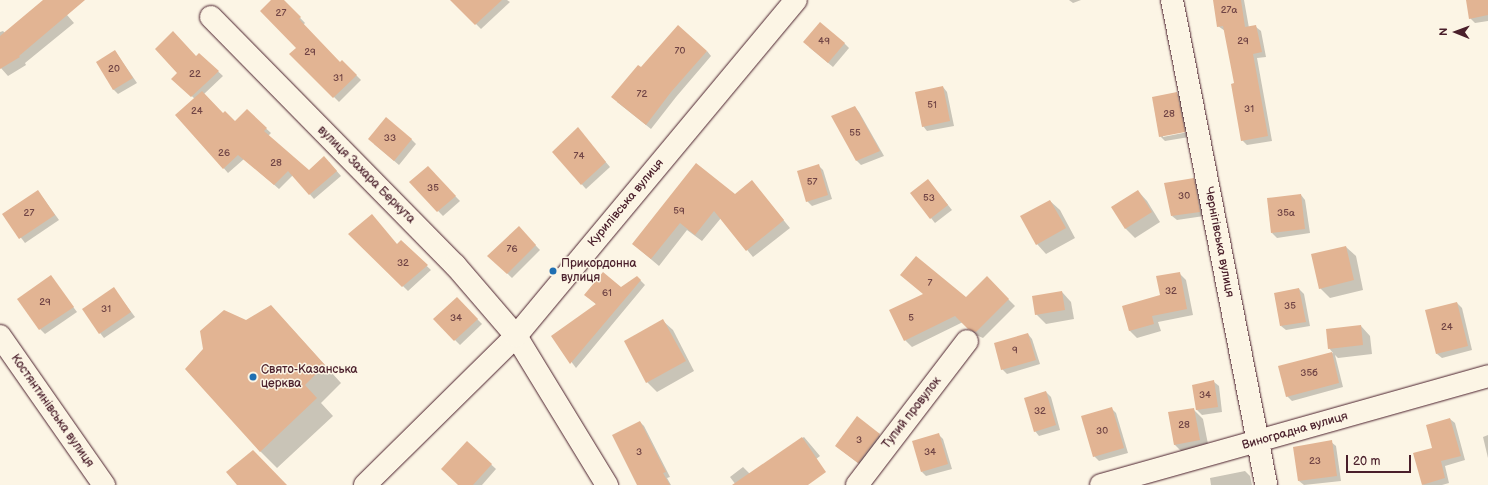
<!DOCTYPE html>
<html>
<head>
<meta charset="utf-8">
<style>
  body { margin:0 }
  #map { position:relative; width:1488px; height:485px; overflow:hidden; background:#fcf5e5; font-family:"Balsamiq Sans",sans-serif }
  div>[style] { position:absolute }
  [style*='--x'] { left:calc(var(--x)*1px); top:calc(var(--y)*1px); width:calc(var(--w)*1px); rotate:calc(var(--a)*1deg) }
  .shadow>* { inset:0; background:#0003 }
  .building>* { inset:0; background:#e2b493 }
  .roads { filter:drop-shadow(0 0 1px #4a1f2b) drop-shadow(0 0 1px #4a1f2b) }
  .minor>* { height:22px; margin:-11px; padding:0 11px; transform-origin:11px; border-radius:11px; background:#fcf5e5 }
  .secondary>* { height:22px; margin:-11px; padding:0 11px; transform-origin:11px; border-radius:11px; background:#fcf5e5 }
  .dots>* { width:11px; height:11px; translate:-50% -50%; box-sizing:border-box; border:2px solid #fcf5e5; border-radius:50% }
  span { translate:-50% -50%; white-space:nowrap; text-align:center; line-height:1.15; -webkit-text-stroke:3px #fcf5e5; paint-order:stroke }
  .number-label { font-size:10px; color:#704445 }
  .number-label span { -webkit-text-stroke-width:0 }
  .street-label { font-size:12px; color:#4a1f2b }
  .poi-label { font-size:12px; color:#4a1f2b }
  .left { translate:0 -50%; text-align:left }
  .north { position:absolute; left:1436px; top:12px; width:40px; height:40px; -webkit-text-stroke:3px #fcf5e5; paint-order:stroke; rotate:271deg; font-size:11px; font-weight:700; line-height:16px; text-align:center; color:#4a1f2b }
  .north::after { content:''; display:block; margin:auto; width:14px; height:18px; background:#4a1f2b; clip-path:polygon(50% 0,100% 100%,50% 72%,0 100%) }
  .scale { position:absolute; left:1346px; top:455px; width:65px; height:18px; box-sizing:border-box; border:2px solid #4a1f2b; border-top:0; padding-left:5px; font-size:12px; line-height:14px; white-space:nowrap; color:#4a1f2b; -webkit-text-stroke:3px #fcf5e5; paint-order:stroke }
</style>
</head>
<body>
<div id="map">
  <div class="shadow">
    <div style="clip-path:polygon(45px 0,54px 0,74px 23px,25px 63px,26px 65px,8px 76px,0 67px,0 32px,3px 31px,5px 33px)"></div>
    <div style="clip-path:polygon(272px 0,283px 0,305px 23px,303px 25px,340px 63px,342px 61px,361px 80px,339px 102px,291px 54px,297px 48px)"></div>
    <div style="clip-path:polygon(456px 0,507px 0,510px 2px,481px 29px,454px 2px)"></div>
    <div style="clip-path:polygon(1069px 0,1081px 0,1073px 3px)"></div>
    <div style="clip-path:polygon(1214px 0,1244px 0,1249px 28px,1256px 27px,1261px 31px,1266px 57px,1257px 58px,1272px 141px,1247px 145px,1242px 140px,1235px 84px,1225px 31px,1218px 26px)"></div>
    <div style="clip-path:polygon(1467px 0,1488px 0,1488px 21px,1475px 23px,1470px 18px)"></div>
    <div style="clip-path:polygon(844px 43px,849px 48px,833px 67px,809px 47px)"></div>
    <div style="clip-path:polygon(115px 51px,137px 83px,118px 94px,113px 89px)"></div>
    <div style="clip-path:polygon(707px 51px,711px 56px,676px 97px,651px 129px,617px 102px)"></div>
    <div style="clip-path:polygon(199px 54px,223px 76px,204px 94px,223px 114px,235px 123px,247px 111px,271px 133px,268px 136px,309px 171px,329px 162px,341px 176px,314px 199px,293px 175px,279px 189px,244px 159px,228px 173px,177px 115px,195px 99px,177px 83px)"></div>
    <div style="clip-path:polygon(943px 87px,947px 92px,954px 126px,927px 131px,923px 126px)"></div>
    <div style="clip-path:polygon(1177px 94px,1182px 98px,1188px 130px,1163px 135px,1163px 137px,1188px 132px,1189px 137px,1165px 141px,1160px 136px)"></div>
    <div style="clip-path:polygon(855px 107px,859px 112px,884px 156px,861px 165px,857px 161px)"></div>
    <div style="clip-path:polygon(582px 134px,610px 167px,586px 189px,553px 152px)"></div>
    <div style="clip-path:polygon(411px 139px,416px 144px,399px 165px,374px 144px)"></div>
    <div style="clip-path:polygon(818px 165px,823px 170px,832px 199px,812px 206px,807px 201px)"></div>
    <div style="clip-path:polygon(428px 168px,460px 201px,443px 216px,410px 182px)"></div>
    <div style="clip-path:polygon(1193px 179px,1198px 184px,1204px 216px,1177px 220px,1172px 216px)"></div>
    <div style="clip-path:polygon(928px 180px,952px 210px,935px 223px,931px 218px)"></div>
    <div style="clip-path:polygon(752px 182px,790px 228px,753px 257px,721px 218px,702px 241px,687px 230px,659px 266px,633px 244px,735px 195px)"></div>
    <div style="clip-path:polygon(38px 191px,59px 220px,25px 243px,3px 214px)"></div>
    <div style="clip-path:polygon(1138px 191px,1147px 201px,1160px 222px,1135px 238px,1126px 229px,1112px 207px)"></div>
    <div style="clip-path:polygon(1301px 195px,1305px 200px,1310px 233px,1277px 238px,1272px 233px)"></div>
    <div style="clip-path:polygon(1050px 201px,1060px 210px,1075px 238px,1046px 254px,1037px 244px)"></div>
    <div style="clip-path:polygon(519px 228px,540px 250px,512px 278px,489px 256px)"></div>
    <div style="clip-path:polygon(350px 234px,398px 245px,401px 242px,431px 270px,408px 291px)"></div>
    <div style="clip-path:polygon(1346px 247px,1356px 256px,1363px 290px,1330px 298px,1320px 288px)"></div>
    <div style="clip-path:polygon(1179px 273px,1186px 280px,1193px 315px,1158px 322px,1161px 331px,1137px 338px,1130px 331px,1123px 307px,1161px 296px)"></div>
    <div style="clip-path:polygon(51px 277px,77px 312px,45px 334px,40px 329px)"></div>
    <div style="clip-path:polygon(637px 277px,645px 285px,576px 368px,552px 336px,597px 305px,590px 299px,621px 288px)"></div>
    <div style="clip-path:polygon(987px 278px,1015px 306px,983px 338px,976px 335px,963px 322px,912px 347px,905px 340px,924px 294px,966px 299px)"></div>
    <div style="clip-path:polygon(114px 289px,135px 317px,104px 338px,100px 333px)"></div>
    <div style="clip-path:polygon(1299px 289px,1304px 294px,1310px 326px,1286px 330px,1281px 326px)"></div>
    <div style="clip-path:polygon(1062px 292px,1071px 302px,1074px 319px,1046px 324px,1036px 314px)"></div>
    <div style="clip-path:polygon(457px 298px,482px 324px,460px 345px,434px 319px)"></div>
    <div style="clip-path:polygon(1457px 303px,1462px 308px,1472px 350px,1442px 358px,1437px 354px)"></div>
    <div style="clip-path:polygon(271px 306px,341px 383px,321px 403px,333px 416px,277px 468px,260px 451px,204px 349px)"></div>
    <div style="clip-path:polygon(663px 321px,673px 330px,694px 371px,657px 392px,647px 382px)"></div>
    <div style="clip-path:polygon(1361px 326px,1370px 336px,1372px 354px,1338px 358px,1335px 355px,1343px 387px,1292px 401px,1287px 396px,1280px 367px,1333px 353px,1329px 348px)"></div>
    <div style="clip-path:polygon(1028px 334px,1032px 339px,1040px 364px,1007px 374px,1002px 369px)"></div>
    <div style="clip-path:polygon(1214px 382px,1219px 386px,1222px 412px,1202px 415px,1197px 410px,1193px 386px)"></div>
    <div style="clip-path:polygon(1046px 392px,1051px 397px,1060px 430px,1039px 436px,1035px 431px)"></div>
    <div style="clip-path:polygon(1112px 409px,1116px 413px,1128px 453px,1099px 461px,1094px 456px)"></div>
    <div style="clip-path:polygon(1193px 409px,1203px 419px,1209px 449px,1184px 454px,1174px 444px)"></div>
    <div style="clip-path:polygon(857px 418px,884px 439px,863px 467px,836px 446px)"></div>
    <div style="clip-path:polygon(1450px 419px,1455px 423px,1465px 460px,1445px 466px,1449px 483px,1442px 485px,1423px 485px,1433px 448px)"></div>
    <div style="clip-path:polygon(640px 422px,644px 426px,670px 477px,667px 478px,671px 485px,638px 485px)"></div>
    <div style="clip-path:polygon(938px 434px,943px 439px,952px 469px,926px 476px,922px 472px)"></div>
    <div style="clip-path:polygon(1488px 435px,1488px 458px,1483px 437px)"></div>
    <div style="clip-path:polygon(804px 437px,820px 456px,782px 485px,736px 485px,730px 477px,743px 467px,750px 474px)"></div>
    <div style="clip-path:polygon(467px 442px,496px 469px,482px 485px,459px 485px)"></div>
    <div style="clip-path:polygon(1331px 442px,1336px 446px,1341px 481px,1304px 485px,1299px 481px)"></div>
    <div style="clip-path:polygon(1245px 471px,1250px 476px,1252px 485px,1211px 485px,1210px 478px)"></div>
  </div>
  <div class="building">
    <div style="clip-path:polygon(43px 0,85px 0,19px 56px,20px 57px,0 69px,0 36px)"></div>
    <div style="clip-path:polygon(271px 0,284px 0,301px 17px,299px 19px,340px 62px,342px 60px,357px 75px,333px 98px,289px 54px,296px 48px,260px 11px)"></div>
    <div style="clip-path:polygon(450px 0,502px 0,475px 25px)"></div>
    <div style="clip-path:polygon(1213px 0,1241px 0,1245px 27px,1256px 25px,1262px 52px,1253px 54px,1268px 136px,1241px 141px,1231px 84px,1234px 83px,1223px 26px,1217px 27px)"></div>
    <div style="clip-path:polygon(1466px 0,1488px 0,1488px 15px,1469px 19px)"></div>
    <div style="clip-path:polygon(820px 22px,845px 43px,828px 63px,803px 42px)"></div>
    <div style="clip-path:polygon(678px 25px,707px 51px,671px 92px,646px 125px,611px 97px,638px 65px,641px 67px)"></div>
    <div style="clip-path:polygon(173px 31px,196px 56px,199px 53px,219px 71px,191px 97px,171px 79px,177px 73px,155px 49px)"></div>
    <div style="clip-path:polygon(115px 50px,133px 78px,113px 90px,96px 62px)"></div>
    <div style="clip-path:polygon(943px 86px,950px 121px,922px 127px,915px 92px)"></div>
    <div style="clip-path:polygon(202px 91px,223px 113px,225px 111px,235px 121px,247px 109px,267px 128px,264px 131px,309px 170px,324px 156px,337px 171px,309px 195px,288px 171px,274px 185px,238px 155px,223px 169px,175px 115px)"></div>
    <div style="clip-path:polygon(1177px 92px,1185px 132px,1159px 137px,1152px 97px)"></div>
    <div style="clip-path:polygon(855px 106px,880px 151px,856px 161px,831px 116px)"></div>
    <div style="clip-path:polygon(386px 117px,412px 139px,394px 161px,368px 139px)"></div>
    <div style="clip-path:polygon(578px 127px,606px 162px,581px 185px,552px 152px)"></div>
    <div style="clip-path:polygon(696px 163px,735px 194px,752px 180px,784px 220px,746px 251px,714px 211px,695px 235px,680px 223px,651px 259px,632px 244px)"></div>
    <div style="clip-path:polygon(819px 164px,828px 195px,806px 202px,797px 171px)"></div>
    <div style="clip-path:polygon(428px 166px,456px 196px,437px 212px,409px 182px)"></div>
    <div style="clip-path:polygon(1194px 178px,1200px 212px,1171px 216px,1164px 183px)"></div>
    <div style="clip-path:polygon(928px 179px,948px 205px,930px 219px,910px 193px)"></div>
    <div style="clip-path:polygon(38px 190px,55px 215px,19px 239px,2px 214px)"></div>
    <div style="clip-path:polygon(1138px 190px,1152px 212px,1125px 229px,1111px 207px)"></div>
    <div style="clip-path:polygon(1301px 194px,1305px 229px,1271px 233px,1267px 198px)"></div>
    <div style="clip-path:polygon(1050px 200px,1066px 228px,1036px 245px,1020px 216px)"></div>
    <div style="clip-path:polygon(372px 214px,397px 244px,401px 240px,428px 265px,402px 287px,348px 234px)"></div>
    <div style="clip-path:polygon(519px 226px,536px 245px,507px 274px,487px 256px)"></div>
    <div style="clip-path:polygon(1346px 246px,1354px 280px,1319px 289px,1311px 254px)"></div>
    <div style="clip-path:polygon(916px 256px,966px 297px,987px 276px,1009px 299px,976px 332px,968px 329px,955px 316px,904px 341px,889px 310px,923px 294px,900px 275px)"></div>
    <div style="clip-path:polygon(603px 272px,621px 287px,637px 276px,641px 280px,570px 364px,551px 336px,596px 304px,584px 295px)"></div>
    <div style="clip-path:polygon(1180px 272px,1187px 309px,1152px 316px,1154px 324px,1129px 331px,1122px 306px,1160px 295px,1156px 276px)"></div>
    <div style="clip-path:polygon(51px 275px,74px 307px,39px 330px,17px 299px)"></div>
    <div style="clip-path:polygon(114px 287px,131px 312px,99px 334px,82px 309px)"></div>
    <div style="clip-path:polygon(1299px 288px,1306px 322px,1280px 326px,1274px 293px)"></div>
    <div style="clip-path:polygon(1062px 291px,1065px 310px,1035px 315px,1032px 296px)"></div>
    <div style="clip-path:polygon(457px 297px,478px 319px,454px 341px,433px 319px)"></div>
    <div style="clip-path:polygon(1457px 302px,1468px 346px,1436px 354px,1425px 310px)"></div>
    <div style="clip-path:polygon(271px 305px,325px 365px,305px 385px,317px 398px,260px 452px,185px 369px,203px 349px,200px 331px,224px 310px,246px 320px)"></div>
    <div style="clip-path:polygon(663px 319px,686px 361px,646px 383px,624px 341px)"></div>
    <div style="clip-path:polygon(1361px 325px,1363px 345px,1328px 349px,1326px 329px)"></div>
    <div style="clip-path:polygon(1028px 333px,1036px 360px,1001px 370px,994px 343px)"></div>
    <div style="clip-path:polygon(1332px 352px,1339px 383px,1286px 397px,1278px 366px)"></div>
    <div style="clip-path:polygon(1214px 380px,1218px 407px,1196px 410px,1192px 385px)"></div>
    <div style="clip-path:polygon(1046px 391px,1056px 425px,1034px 432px,1024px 398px)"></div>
    <div style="clip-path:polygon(1112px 407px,1124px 448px,1093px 457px,1081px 416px)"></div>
    <div style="clip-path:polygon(1194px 408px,1200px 440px,1174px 445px,1168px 412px)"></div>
    <div style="clip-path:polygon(857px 416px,880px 434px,858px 463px,835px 446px)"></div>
    <div style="clip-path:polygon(1450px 418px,1461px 456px,1441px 461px,1445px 478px,1422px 485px,1413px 453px,1432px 448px,1426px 425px)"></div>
    <div style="clip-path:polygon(640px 421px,666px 472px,663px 473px,670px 485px,637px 485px,612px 435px)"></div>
    <div style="clip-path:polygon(939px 433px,948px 464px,921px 472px,912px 441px)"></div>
    <div style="clip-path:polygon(802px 437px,826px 472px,808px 485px,732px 485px)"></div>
    <div style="clip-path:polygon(1332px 440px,1337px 476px,1298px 481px,1293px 447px)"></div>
    <div style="clip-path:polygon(467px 441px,492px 464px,473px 485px,458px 485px,441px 469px)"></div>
    <div style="clip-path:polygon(253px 450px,287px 485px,237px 485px,226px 472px)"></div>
  </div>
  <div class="roads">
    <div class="minor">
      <div style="--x:1172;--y:0;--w:494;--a:79"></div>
      <div style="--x:211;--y:17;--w:348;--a:45.5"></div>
      <div style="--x:455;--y:265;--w:94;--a:49.3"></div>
      <div style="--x:516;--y:336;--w:175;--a:58.6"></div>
      <div style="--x:0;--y:336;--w:182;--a:55.1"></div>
      <div style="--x:857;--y:485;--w:181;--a:-52.6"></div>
      <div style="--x:1101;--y:485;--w:402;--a:-15.7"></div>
    </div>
    <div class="secondary">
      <div style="--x:365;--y:485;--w:212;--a:-44.6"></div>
      <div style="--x:516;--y:336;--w:437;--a:-50.2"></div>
    </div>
  </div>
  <div class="dots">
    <div style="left:553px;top:271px;background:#1f6fb2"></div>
    <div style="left:253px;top:377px;background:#1f6fb2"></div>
  </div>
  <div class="number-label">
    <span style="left:1229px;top:11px">27а</span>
    <span style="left:281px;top:14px">27</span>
    <span style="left:824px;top:42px">49</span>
    <span style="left:1243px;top:42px">29</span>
    <span style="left:680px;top:52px">70</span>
    <span style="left:310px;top:53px">29</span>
    <span style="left:114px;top:70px">20</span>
    <span style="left:195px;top:75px">22</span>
    <span style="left:338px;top:79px">31</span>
    <span style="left:642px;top:95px">72</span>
    <span style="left:932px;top:106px">51</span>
    <span style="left:1249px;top:110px">31</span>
    <span style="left:197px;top:112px">24</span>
    <span style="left:1169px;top:115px">28</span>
    <span style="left:855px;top:134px">55</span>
    <span style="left:390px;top:139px">33</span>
    <span style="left:224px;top:154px">26</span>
    <span style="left:579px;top:157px">74</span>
    <span style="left:276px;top:164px">28</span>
    <span style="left:812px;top:183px">57</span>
    <span style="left:433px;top:189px">35</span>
    <span style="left:1184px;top:197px">30</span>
    <span style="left:929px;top:199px">53</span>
    <span style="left:679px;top:212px">59</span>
    <span style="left:29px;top:214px">27</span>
    <span style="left:1286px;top:214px">35а</span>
    <span style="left:512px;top:250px">76</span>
    <span style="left:403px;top:264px">32</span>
    <span style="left:930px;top:284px">7</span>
    <span style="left:1171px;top:292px">32</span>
    <span style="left:607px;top:294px">61</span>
    <span style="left:45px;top:303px">29</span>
    <span style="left:1290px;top:307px">35</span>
    <span style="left:106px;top:310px">31</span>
    <span style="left:456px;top:319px">34</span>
    <span style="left:911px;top:319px">5</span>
    <span style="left:1447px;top:328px">24</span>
    <span style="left:1015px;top:351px">9</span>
    <span style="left:1309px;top:374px">35б</span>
    <span style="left:1205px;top:396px">34</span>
    <span style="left:1040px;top:412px">32</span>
    <span style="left:1184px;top:426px">28</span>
    <span style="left:1102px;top:432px">30</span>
    <span style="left:859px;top:441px">3</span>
    <span style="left:639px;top:453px">3</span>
    <span style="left:930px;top:453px">34</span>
    <span style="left:1315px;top:462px">23</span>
  </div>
  <div class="street-label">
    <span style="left:366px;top:175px;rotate:45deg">вулиця Захара Беркута</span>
    <span style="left:626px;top:203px;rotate:-50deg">Курилівська вулиця</span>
    <span style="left:1219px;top:242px;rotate:79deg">Чернігівська вулиця</span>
    <span style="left:52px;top:411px;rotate:55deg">Костянтинівська вулиця</span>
    <span style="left:912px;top:413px;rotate:-52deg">Тупий провулок</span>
    <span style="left:1295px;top:431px;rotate:-16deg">Виноградна вулиця</span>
  </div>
  <div class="poi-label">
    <span class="left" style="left:561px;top:271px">Прикордонна<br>вулиця</span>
    <span class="left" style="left:261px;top:377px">Свято-Казанська<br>церква</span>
  </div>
  <div class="north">N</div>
  <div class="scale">20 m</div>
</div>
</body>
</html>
